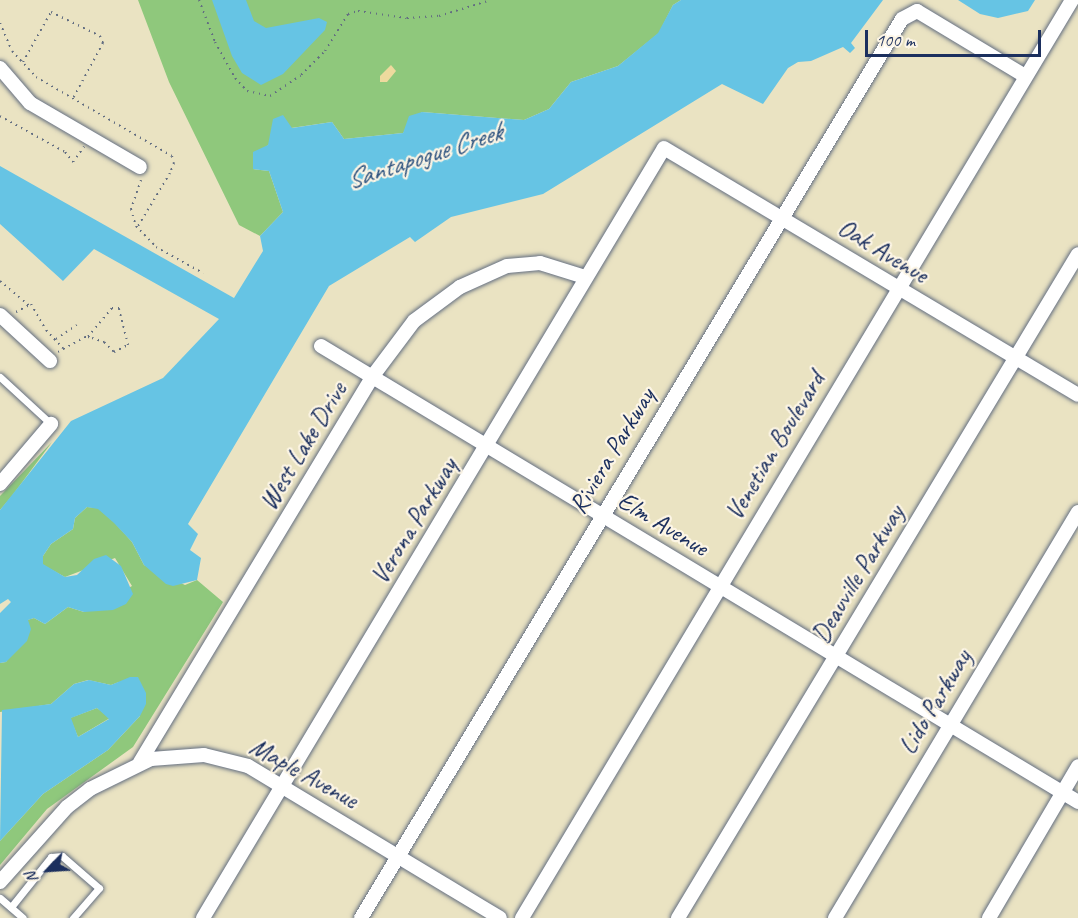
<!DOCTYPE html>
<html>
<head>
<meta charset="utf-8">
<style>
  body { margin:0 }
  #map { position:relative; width:1078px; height:918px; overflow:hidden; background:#eae3c2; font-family:Caveat,sans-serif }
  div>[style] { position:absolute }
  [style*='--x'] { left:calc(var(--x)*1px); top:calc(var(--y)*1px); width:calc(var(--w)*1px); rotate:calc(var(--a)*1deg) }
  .green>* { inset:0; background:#8fc87c }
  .sand>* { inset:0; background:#eeda9e }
  .water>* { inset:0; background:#66c4e4 }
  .path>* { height:2px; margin-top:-1px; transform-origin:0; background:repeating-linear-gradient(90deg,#636e81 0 1.5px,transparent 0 6px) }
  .roads { filter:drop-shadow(0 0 2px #636e81) drop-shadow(0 0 2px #636e81) }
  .service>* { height:7px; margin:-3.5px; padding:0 3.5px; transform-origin:3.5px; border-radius:3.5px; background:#fff }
  .minor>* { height:14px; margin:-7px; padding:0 7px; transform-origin:7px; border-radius:7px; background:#fff }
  span { translate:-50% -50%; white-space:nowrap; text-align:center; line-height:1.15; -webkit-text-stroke:4.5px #fcf5e5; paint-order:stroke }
  .street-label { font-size:26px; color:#1b2f5e }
  .water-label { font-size:27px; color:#2e5480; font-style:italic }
  .north { position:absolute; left:18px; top:840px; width:60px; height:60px; -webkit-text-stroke:4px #fcf5e5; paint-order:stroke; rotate:245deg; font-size:16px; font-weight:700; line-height:24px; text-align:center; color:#1b2f5e }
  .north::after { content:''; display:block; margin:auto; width:21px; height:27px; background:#1b2f5e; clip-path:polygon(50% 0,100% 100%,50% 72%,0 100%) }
  .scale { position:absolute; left:865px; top:30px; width:176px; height:27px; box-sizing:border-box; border:3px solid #1b2f5e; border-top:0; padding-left:8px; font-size:18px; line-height:21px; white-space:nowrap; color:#1b2f5e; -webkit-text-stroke:4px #fcf5e5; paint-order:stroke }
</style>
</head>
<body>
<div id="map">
  <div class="green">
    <div style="clip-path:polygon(138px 0,681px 0,673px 5px,659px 33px,618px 66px,571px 82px,549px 109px,524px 120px,422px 112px,403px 133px,344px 139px,332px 122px,291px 128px,268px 145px,253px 169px,269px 171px,283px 212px,260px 236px,239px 225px,169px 82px)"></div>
    <div style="clip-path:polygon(52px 442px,12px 496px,0 510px,0 496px)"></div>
    <div style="clip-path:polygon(87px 507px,98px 508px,114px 522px,132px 542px,144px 565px,185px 585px,197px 580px,223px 602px,133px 747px,47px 809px,0 865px,0 841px,43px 794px,108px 750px,140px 716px,119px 682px,111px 685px,88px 680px,74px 684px,51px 704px,0 712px,0 663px,6px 662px,27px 620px,34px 618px,45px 624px,68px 607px,84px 612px,132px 586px,115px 558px,65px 577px,43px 565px,43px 556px,51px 544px,73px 529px,75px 518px)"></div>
    <div style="clip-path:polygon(97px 708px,110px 718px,78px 737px,70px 718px)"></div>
  </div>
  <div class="sand">
    <div style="clip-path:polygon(391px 65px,396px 71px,387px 82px,380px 82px,380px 76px)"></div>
  </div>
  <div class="water">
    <div style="clip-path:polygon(212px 0,246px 0,254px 21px,266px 28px,319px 18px,327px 22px,325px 30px,283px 74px,261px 85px,242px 73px,232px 56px)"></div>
    <div style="clip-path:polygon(681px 0,883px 0,851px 43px,855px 48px,850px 53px,843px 47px,811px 61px,798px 62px,788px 68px,763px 104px,722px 84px,543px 194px,451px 217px,415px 242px,410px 237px,329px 286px,188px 524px,198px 534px,190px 550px,201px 558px,197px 580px,173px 586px,166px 584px,144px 565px,132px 542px,114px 523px,98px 509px,87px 507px,75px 518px,73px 529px,51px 544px,43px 556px,43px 564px,65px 577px,77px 575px,94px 559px,106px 555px,121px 566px,133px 594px,126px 604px,113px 610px,84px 612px,68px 607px,45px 624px,34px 618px,28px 620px,31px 629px,27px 641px,6px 662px,0 663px,0 613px,11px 602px,8px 599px,0 604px,0 510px,71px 421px,163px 378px,219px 319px,94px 249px,63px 281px,0 224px,0 166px,234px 298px,263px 251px,260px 236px,283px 212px,269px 171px,253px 169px,253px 152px,268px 145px,273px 119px,283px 115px,292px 128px,332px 122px,344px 139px,403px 133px,409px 116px,422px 112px,524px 120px,549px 109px,571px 82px,618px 66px,658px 33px,673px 5px)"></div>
    <div style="clip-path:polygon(958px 0,1035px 0,1028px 11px,998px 18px,980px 14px)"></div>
    <div style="clip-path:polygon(evenodd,130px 677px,138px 677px,146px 693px,146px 704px,140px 716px,108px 750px,43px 794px,0 841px,2px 710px,51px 704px,74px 684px,89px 680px,111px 685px,130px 677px,97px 708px,109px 719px,78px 737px,71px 718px,97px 708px)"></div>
  </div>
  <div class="path">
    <div style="--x:199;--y:0;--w:45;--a:69.1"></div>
    <div style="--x:215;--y:42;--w:41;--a:60.9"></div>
    <div style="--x:235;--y:78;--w:18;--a:47"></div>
    <div style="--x:247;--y:91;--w:24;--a:12"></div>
    <div style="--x:270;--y:96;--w:37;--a:-34"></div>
    <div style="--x:301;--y:75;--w:34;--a:-45"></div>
    <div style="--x:325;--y:51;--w:44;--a:-58.1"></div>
    <div style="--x:348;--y:14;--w:10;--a:-17"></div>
    <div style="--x:358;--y:11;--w:49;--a:8.1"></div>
    <div style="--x:407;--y:18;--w:32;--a:-4"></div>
    <div style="--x:439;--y:16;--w:54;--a:-17.1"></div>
    <div style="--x:0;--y:23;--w:30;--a:67"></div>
    <div style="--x:12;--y:51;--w:35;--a:47"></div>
    <div style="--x:36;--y:77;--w:157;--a:30.2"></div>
    <div style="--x:172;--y:156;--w:7;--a:74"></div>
    <div style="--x:174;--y:163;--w:11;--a:112"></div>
    <div style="--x:170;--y:173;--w:64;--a:121"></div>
    <div style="--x:23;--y:62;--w:57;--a:-60.8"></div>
    <div style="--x:51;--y:12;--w:55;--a:26.1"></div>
    <div style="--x:100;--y:36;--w:8;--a:67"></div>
    <div style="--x:103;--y:43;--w:65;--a:118.5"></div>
    <div style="--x:0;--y:116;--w:74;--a:29"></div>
    <div style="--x:65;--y:152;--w:13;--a:51"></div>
    <div style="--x:73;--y:162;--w:19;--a:-54"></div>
    <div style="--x:141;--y:180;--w:31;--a:109"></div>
    <div style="--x:131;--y:209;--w:18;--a:74"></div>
    <div style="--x:136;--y:226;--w:29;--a:46"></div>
    <div style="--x:156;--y:247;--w:54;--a:29"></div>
    <div style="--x:0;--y:281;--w:38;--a:40"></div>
    <div style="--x:16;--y:312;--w:17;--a:-28"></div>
    <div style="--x:31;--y:304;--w:30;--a:60"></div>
    <div style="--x:46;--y:330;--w:25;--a:47"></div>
    <div style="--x:56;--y:339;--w:25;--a:-34"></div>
    <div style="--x:58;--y:352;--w:31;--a:-29"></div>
    <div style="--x:85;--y:337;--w:3;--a:0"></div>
    <div style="--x:88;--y:337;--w:4;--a:14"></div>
    <div style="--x:92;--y:338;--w:13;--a:18"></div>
    <div style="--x:104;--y:342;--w:14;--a:45"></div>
    <div style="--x:114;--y:352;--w:16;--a:-27"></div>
    <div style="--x:128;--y:345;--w:38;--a:-104"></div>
    <div style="--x:119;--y:308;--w:7;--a:180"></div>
    <div style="--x:112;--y:308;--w:38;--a:130"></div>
  </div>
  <div class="roads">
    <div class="service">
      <div style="--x:0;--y:377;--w:69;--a:42.7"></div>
      <div style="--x:0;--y:898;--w:30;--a:41"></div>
      <div style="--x:11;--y:907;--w:64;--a:-51.3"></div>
      <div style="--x:51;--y:857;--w:11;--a:-5"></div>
      <div style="--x:62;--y:856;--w:49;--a:40.9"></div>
      <div style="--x:99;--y:888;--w:40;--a:131"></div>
    </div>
    <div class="minor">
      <div style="--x:0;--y:68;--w:46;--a:49.4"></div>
      <div style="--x:30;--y:103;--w:127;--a:30.2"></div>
      <div style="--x:0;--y:315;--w:68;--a:42.6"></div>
      <div style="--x:321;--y:346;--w:884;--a:31.06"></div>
      <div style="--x:0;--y:484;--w:79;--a:-49.6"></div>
      <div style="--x:140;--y:762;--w:449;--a:-58.9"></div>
      <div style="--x:372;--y:377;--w:70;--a:-53.1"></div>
      <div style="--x:414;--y:321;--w:57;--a:-36.5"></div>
      <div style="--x:460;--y:287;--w:51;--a:-24.1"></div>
      <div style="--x:507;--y:266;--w:33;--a:-5"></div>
      <div style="--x:540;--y:263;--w:47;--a:17.3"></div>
      <div style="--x:0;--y:882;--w:101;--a:-48.2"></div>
      <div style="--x:67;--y:807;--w:29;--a:-38"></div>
      <div style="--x:90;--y:789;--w:68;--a:-26.2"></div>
      <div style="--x:151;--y:759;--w:53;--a:-4.3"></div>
      <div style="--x:204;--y:755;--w:45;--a:14"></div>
      <div style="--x:248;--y:766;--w:294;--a:31.1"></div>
      <div style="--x:203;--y:918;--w:897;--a:-59.09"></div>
      <div style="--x:664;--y:148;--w:482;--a:30.8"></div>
      <div style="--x:361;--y:918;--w:1049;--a:-58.96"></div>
      <div style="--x:902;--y:19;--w:17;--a:-28"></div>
      <div style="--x:917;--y:11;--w:126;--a:31"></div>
      <div style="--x:522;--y:918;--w:1070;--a:-59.07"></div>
      <div style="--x:678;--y:918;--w:775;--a:-58.93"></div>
      <div style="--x:835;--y:918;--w:473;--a:-59.1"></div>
      <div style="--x:989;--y:918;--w:176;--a:-59.6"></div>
    </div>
  </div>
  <div class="street-label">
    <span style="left:883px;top:251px;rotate:31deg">Oak Avenue</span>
    <span style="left:303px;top:446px;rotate:-59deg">West Lake Drive</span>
    <span style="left:775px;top:446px;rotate:-59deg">Venetian Boulevard</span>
    <span style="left:612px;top:451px;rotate:-59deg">Riviera Parkway</span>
    <span style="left:414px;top:521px;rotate:-59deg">Verona Parkway</span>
    <span style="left:663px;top:524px;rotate:31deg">Elm Avenue</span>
    <span style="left:858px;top:574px;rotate:-59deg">Deauville Parkway</span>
    <span style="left:935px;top:702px;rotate:-59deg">Lido Parkway</span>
    <span style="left:304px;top:773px;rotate:29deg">Maple Avenue</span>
  </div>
  <div class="water-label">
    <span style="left:424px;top:156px;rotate:-18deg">Santapogue Creek</span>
  </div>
  <div class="north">N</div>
  <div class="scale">100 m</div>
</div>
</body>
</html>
